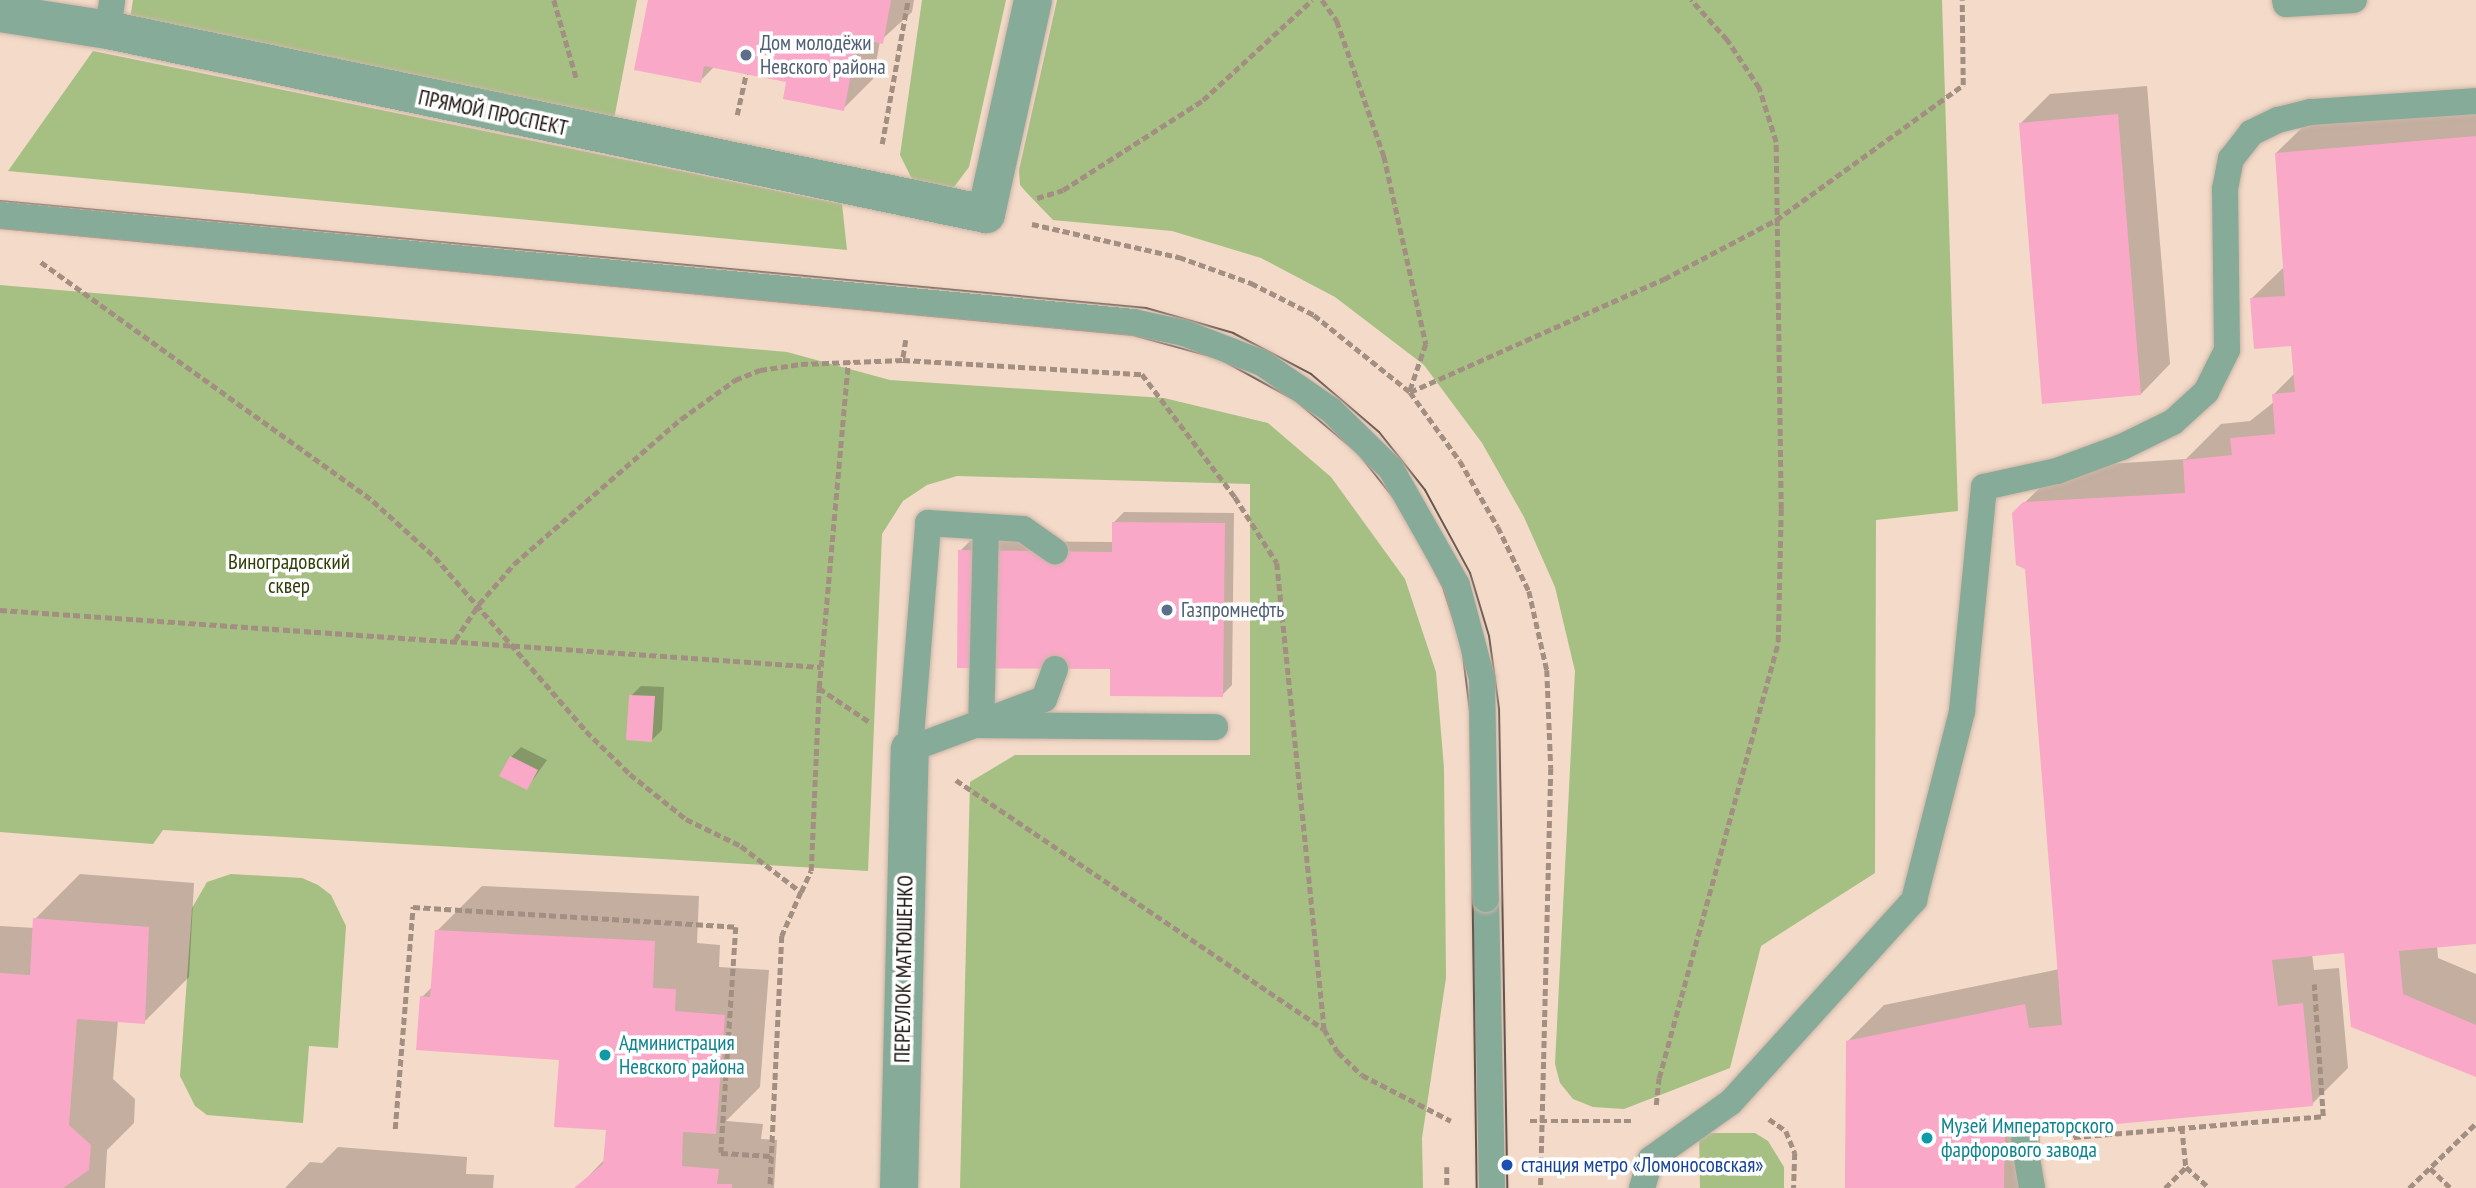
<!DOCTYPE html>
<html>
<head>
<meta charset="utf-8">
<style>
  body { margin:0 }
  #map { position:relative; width:2476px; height:1188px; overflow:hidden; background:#f4dac9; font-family:"PT Sans Narrow",sans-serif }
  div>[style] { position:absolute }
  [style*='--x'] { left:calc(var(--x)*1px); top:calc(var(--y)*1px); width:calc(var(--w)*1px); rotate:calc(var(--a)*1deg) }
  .green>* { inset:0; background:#a6bf83 }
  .shadow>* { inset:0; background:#0003 }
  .building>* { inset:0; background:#faa8c8 }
  .path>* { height:4.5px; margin-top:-2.25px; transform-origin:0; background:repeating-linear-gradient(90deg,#a28f82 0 7px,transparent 0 10.5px) }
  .roads { filter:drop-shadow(0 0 2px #ccb5a6) drop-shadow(0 0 2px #ccb5a6) }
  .service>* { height:26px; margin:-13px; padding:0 13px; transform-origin:13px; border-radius:13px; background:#87ab99 }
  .minor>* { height:38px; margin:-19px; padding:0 19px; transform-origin:19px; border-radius:19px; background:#87ab99 }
  .tram>* { height:2px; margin:-1px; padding:0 1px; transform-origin:1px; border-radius:1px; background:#64554c }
  .bridges { filter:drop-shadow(0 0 2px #ccb5a6) drop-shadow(0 0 2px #ccb5a6) }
  .service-bridge>* { height:26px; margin:-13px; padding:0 13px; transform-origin:13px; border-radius:13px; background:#87ab99 }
  .dots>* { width:19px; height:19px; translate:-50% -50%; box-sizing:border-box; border:4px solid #fff; border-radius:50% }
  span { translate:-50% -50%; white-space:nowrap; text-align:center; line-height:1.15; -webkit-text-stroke:7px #fff; paint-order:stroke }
  .service-label { font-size:21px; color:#4e5e75 }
  .left { translate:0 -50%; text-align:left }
  .street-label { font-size:21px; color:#170f09 }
  .park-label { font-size:21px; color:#2d3f07 }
  .culture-label { font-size:21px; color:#0d838f }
  .transit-label { font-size:21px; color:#164399 }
</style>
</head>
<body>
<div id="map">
  <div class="green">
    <div style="clip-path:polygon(133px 0,637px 0,614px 119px,130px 19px)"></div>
    <div style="clip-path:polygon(922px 0,1006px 0,969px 167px,951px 191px,912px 179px,900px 155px)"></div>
    <div style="clip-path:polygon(1057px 0,1942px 0,1958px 511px,1876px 520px,1875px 873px,1761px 946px,1730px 1068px,1624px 1109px,1593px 1107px,1573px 1099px,1560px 1083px,1555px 1064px,1575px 671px,1555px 587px,1524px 517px,1482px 443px,1424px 365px,1335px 297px,1261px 258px,1172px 231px,1053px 220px,1027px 193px,1020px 185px,1019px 170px)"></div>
    <div style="clip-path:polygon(93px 51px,842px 204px,847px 250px,8px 171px)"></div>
    <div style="clip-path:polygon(0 285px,787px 352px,890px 380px,1164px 398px,1268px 423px,1331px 477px,1405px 579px,1436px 672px,1444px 768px,1446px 978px,1422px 1138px,1423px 1188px,960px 1188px,970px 782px,1015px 755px,1250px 755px,1250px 484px,957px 476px,927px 485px,903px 501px,882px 534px,868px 871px,163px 830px,153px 844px,0 832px)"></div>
    <div style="clip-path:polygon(231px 874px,302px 878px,318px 885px,331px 895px,346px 926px,338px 1048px,309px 1046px,303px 1123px,207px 1115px,195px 1106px,180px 1076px,192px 908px,207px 882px)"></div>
    <div style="clip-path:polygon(1699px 1133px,1755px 1133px,1768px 1141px,1784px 1167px,1784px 1188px,1700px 1188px)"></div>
  </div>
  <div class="shadow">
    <div style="clip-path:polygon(650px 0,914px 0,912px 12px,880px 41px,873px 79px,843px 109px,788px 81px,715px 66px,700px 81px)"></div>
    <div style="clip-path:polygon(2147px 86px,2170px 364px,2141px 394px,2021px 123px,2050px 94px)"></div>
    <div style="clip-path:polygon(2476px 103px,2476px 942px,2437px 946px,2438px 958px,2476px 974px,2476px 1077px,2345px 951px,2312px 954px,2314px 970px,2339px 968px,2348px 1068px,2312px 1104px,2040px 1129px,2040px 1188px,1845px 1188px,1848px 1041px,1884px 1005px,2060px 969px,2027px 568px,2014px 513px,2061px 467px,2186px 459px,2221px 424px,2250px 421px,2274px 402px,2273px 395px,2295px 373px,2292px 344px,2252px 298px,2285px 266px,2276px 153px,2313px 117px)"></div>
    <div style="clip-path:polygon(1124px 512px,1234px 513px,1232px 685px,1222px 695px,1112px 668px,960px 551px,970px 541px,1114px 542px,1114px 522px)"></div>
    <div style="clip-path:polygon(641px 686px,664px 687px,662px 730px,652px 740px,631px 696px)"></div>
    <div style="clip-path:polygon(521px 747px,547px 760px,527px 788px,511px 757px)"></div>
    <div style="clip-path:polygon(80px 874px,194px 883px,189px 977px,144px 1022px,118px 1020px,113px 1079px,135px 1099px,134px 1123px,107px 1150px,105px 1188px,0 1188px,0 926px,35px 928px,35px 919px)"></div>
    <div style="clip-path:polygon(482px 886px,699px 896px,697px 943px,720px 945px,719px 967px,769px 970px,760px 1087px,726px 1121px,763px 1124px,761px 1139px,777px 1140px,774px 1188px,577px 1188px,605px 1159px,608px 1128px,561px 1058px,422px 997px,433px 986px,437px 931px)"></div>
    <div style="clip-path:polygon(338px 1147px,467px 1157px,466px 1174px,494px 1175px,493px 1188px,285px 1188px,310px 1162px,322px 1163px)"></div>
  </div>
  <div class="building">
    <div style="clip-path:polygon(648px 0,891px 0,883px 44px,858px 38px,844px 111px,783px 99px,786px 82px,704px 66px,701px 83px,634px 70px)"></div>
    <div style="clip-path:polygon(2118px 114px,2141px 395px,2042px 404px,2019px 123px)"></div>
    <div style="clip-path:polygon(2476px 136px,2476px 944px,2399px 951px,2403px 994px,2476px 1025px,2476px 1077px,2351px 1027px,2344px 953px,2272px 960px,2278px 1006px,2303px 1003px,2313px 1106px,2041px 1131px,2040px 1120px,2005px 1125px,2004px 1188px,1845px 1188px,1846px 1041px,2025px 1004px,2029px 1028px,2062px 1025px,2025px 569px,2016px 565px,2012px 513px,2023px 502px,2185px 493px,2183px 460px,2232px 455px,2230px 438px,2275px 434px,2272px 394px,2295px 392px,2291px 346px,2254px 349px,2250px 298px,2285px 296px,2275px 153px)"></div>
    <div style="clip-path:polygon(1112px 522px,1225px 523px,1223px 697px,1110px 696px,1110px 669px,957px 668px,958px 550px,1112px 552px)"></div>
    <div style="clip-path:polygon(629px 695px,655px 696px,652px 742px,626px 740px)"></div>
    <div style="clip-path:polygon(510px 756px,538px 770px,527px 790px,499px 776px)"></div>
    <div style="clip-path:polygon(33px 918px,149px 927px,145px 1024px,77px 1019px,69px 1125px,91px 1145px,89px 1170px,63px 1188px,0 1188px,0 973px,30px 975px)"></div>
    <div style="clip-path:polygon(435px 930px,655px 941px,653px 988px,676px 989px,675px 1011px,725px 1015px,716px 1134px,683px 1132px,682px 1166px,719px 1169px,717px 1184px,732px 1184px,732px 1188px,574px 1188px,603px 1164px,606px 1130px,554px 1127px,559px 1060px,416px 1050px,420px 996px,430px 997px)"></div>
  </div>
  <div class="path">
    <div style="--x:554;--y:0;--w:83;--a:74"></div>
    <div style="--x:1322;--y:0;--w:26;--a:54"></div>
    <div style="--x:1337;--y:21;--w:143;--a:70.8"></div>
    <div style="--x:1384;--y:156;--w:193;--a:77.4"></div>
    <div style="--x:1426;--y:344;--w:50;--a:108.8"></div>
    <div style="--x:737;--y:115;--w:42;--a:-77.6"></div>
    <div style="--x:882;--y:144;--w:146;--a:-79.8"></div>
    <div style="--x:1037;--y:198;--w:27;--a:-17"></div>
    <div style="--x:1063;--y:190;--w:166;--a:-32.7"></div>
    <div style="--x:1203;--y:100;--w:148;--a:-42.5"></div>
    <div style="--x:1032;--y:224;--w:151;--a:12.7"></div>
    <div style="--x:1179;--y:257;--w:77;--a:19.9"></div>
    <div style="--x:1251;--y:283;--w:71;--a:26.9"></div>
    <div style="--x:1314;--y:315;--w:123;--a:38.7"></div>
    <div style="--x:1410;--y:392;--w:85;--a:54.1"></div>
    <div style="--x:1460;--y:461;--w:76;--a:60.1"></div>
    <div style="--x:1498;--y:527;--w:71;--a:64.2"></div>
    <div style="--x:1529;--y:591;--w:81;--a:77.2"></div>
    <div style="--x:1547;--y:670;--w:98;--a:87.7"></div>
    <div style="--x:1551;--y:768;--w:420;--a:91.4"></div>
    <div style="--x:41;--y:262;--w:409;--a:35.7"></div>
    <div style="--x:373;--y:501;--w:84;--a:42.1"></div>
    <div style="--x:435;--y:557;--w:230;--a:49"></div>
    <div style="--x:586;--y:731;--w:62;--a:44.3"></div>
    <div style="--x:630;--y:774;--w:72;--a:38.8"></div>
    <div style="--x:686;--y:819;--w:61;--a:26.1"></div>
    <div style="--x:741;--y:846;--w:76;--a:37.5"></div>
    <div style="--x:801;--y:892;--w:48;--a:113.4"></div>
    <div style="--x:782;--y:936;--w:252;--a:92.7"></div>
    <div style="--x:906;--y:340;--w:20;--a:99"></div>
    <div style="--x:903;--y:360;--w:239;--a:3.4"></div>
    <div style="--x:1142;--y:374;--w:154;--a:52.9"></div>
    <div style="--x:1235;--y:497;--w:78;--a:57.5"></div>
    <div style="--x:1277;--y:563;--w:468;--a:84.2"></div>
    <div style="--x:1324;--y:1029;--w:27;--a:59"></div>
    <div style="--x:1338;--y:1052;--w:33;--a:44"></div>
    <div style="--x:1362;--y:1075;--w:100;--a:27.3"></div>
    <div style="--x:1410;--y:392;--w:278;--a:-24"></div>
    <div style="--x:1664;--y:279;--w:127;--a:-27.8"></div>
    <div style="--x:1776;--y:220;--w:231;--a:-35.8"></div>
    <div style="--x:1963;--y:85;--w:85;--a:-90.7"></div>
    <div style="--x:0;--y:610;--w:823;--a:3.97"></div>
    <div style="--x:455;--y:640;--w:43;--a:-56.3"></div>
    <div style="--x:479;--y:604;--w:53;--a:-48.8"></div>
    <div style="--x:514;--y:564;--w:221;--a:-41"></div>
    <div style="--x:681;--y:419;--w:67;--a:-35.8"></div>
    <div style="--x:735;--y:380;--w:27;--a:-22"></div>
    <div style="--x:760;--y:370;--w:41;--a:-8.3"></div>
    <div style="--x:801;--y:364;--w:102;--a:-2.2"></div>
    <div style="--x:819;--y:688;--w:63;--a:33.9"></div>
    <div style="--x:956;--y:780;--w:444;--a:34.1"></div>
    <div style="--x:801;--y:892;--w:23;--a:-65"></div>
    <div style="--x:811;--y:871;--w:183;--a:-87.5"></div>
    <div style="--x:819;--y:688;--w:328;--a:-84.9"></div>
    <div style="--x:1656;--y:1105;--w:27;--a:-84"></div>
    <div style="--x:1659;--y:1078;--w:452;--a:-74.7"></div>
    <div style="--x:1778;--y:642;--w:133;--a:-88.7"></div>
    <div style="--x:1781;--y:509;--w:367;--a:-90.8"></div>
    <div style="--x:1776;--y:142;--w:57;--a:-107.5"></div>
    <div style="--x:1759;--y:88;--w:58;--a:-123.7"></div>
    <div style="--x:1727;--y:40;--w:54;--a:-132"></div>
    <div style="--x:1769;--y:1119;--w:21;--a:35"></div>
    <div style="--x:1786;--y:1131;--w:24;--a:68"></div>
    <div style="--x:1795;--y:1153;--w:35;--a:92"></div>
    <div style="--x:1530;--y:1121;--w:103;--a:0"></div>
    <div style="--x:2182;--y:1127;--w:40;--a:84.3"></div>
    <div style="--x:395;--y:1129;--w:223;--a:-85.4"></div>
    <div style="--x:413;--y:907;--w:324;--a:3.5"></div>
    <div style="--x:736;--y:927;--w:226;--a:93.8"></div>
    <div style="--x:721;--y:1153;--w:50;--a:3.4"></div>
    <div style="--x:2063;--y:1138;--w:261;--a:-4.8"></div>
    <div style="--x:2323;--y:1116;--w:132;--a:-93.9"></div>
    <div style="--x:1447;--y:1167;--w:21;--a:90"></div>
    <div style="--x:2430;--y:1168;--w:29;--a:44"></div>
    <div style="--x:2165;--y:1188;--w:30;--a:-45"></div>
    <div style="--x:2186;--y:1167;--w:31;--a:42"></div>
    <div style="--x:2409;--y:1188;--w:93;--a:-44.1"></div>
  </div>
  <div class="roads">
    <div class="service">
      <div style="--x:2285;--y:0;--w:4;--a:76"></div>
      <div style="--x:2286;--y:4;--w:68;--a:-3.4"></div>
      <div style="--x:108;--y:30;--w:30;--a:-82"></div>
      <div style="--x:986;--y:527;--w:198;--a:91.4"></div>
      <div style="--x:981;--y:725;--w:234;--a:0.5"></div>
      <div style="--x:1055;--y:669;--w:32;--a:110"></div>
      <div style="--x:1044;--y:699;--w:143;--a:159.5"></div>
      <div style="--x:910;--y:749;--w:227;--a:-85.4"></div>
      <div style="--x:928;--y:523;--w:95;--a:3.6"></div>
      <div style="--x:1023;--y:529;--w:39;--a:35"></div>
      <div style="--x:1486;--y:899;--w:289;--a:88.8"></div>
      <div style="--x:2024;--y:1141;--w:48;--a:80.3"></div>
      <div style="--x:1642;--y:1188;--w:30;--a:-73"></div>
      <div style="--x:1651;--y:1159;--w:98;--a:-35.5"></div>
      <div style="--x:1731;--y:1102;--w:273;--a:-47.8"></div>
      <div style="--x:1914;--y:900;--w:195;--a:-75.7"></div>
      <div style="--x:1962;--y:711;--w:225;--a:-84.4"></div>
      <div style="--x:1984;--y:487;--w:75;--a:-12.4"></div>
      <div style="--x:2057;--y:471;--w:69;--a:-20.3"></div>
      <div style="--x:2122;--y:447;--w:57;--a:-26.1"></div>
      <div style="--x:2173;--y:422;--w:45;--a:-42.3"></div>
      <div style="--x:2206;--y:392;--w:47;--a:-63.4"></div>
      <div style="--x:2227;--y:350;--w:161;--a:-90.7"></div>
      <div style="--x:2225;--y:189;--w:31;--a:-79"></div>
      <div style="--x:2231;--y:159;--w:33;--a:-52"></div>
      <div style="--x:2251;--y:133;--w:30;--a:-26"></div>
      <div style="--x:2278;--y:120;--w:34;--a:-14"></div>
      <div style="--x:2311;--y:112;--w:165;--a:-3.8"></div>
    </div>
    <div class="minor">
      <div style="--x:0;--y:13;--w:109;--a:8.9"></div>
      <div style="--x:108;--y:30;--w:897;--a:11.84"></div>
      <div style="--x:986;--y:214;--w:219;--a:-77.6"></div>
      <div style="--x:899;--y:1188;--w:439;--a:-88.6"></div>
    </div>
  </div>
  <div class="tram">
    <div style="--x:0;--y:201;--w:1151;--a:5.33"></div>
    <div style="--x:1146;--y:308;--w:91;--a:16"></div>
    <div style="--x:1233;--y:333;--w:88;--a:27.7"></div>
    <div style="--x:1311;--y:374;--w:89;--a:40.5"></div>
    <div style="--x:1379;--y:432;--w:74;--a:51.6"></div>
    <div style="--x:1425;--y:490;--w:94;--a:61.5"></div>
    <div style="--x:1470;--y:573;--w:66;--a:73.2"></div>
    <div style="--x:1489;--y:636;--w:74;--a:82.2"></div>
    <div style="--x:1499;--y:709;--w:479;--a:89"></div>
    <div style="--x:0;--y:228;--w:1138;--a:5.39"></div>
    <div style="--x:1133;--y:335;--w:90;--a:15.4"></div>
    <div style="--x:1220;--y:359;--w:85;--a:28.7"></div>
    <div style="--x:1295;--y:400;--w:82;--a:40.1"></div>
    <div style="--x:1358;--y:453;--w:69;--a:51.5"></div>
    <div style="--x:1401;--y:507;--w:90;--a:62.3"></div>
    <div style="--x:1443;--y:587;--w:63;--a:72.4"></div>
    <div style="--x:1462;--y:647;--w:64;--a:82.9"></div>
    <div style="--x:1470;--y:711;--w:477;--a:89.2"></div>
  </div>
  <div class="bridges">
    <div class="service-bridge">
      <div style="--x:0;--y:215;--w:1138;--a:5.39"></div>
      <div style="--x:1133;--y:322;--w:52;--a:12.2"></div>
      <div style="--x:1184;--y:333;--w:84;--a:21"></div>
      <div style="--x:1262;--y:363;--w:83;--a:34.3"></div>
      <div style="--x:1331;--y:410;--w:84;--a:44.5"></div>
      <div style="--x:1391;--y:469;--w:133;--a:60.4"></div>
      <div style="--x:1457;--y:585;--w:97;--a:75.1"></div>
      <div style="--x:1482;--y:679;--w:220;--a:89"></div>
    </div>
  </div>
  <div class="dots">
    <div style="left:746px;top:55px;background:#5c6f8a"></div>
    <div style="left:1167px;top:610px;background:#5c6f8a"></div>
    <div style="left:605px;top:1055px;background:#0f9aa8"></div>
    <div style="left:1927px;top:1138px;background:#0f9aa8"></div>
    <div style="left:1507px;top:1165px;background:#1a4fb4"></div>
  </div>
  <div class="service-label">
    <span class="left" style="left:760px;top:55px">Дом молодёжи<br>Невского района</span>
    <span class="left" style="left:1181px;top:610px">Газпромнефть</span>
  </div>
  <div class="street-label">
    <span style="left:493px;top:113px;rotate:12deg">ПРЯМОЙ ПРОСПЕКТ</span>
    <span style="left:904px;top:969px;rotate:-89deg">ПЕРЕУЛОК МАТЮШЕНКО</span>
  </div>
  <div class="park-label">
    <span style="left:289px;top:574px">Виноградовский<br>сквер</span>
  </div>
  <div class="culture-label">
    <span class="left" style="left:619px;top:1055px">Администрация<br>Невского района</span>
    <span class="left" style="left:1941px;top:1138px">Музей Императорского<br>фарфорового завода</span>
  </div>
  <div class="transit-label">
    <span class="left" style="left:1521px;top:1165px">станция метро «Ломоносовская»</span>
  </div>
</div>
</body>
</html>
